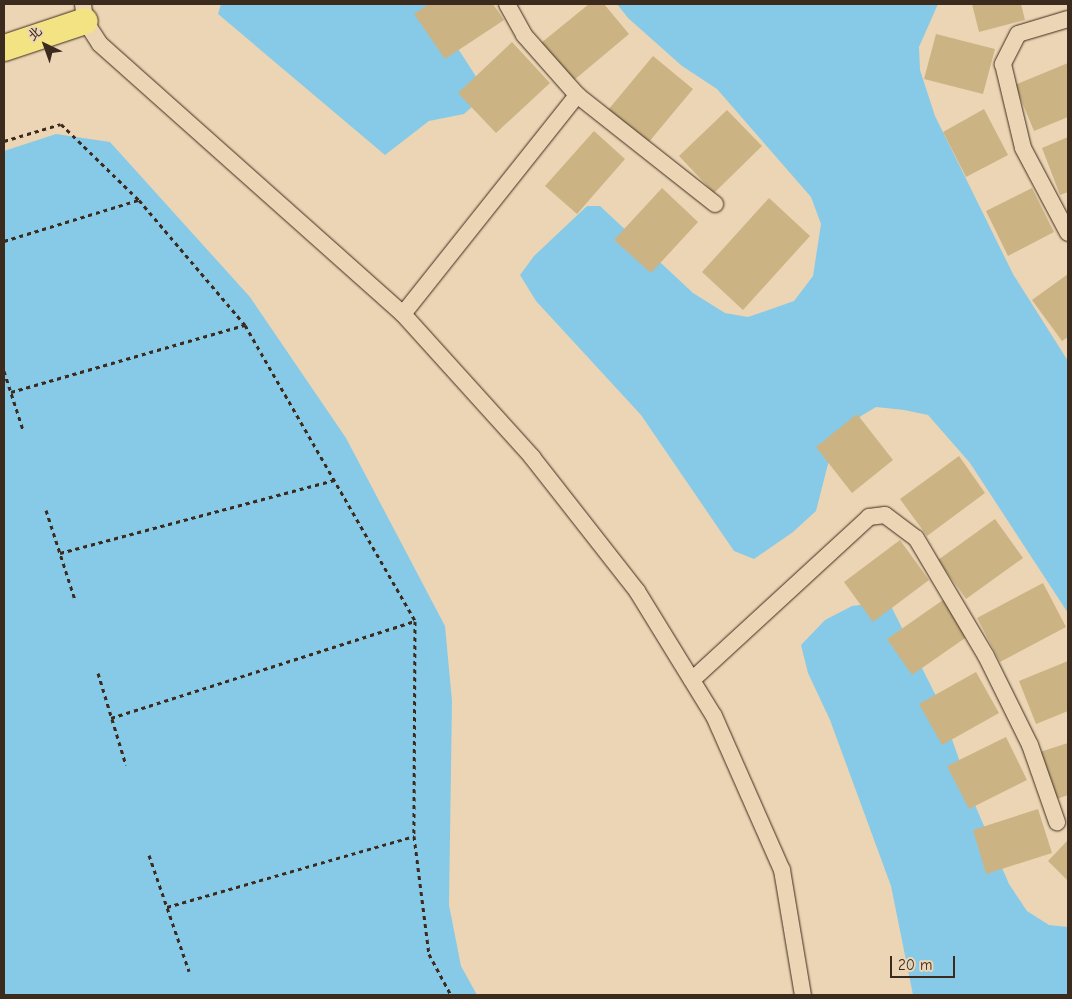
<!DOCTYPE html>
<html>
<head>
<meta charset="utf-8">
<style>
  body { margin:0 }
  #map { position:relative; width:1072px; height:999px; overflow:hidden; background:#ecd5b4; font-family:"Comic Neue","LXGW WenKai TC",sans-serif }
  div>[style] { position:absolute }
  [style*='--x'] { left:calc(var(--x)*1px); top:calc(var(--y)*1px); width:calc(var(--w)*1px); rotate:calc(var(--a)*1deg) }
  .water>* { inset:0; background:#87cae8 }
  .building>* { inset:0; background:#cbb384 }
  .path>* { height:3px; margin-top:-1.5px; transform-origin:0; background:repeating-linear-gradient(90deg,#3b2a1e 0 4px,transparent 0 8px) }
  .roads { filter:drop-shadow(0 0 1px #3b2a1e) drop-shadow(0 0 1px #3b2a1e) }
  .street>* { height:16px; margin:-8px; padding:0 8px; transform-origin:8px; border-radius:8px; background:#ecd5b4 }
  .primary>* { height:26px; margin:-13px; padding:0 13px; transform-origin:13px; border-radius:13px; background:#f4e382 }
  span { translate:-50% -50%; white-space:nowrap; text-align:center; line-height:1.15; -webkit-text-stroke:4.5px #ecd5b4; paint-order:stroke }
  .frame { position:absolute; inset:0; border:5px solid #3b2a1e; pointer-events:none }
  .north { position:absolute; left:20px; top:20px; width:50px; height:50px; -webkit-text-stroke:4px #ecd5b4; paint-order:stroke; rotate:318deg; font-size:14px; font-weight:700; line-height:20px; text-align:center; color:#3b2a1e }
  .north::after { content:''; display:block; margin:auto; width:18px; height:22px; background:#3b2a1e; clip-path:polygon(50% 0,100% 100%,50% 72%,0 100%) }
  .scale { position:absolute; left:890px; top:956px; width:65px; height:22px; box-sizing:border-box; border:2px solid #3b2a1e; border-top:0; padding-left:6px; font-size:15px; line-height:18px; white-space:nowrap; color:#3b2a1e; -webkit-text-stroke:4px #ecd5b4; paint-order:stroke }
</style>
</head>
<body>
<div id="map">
  <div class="water">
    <div style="clip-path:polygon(221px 4px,429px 4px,479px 81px,482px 98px,464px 114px,429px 121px,385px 155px,218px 14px)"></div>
    <div style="clip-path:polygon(617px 4px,938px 4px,919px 47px,920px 70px,935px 116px,1013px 274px,1068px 361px,1068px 613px,970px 463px,928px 415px,904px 410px,876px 407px,861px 416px,841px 440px,828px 464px,816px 511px,793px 532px,754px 559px,734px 551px,641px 415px,536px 301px,520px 275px,534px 256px,587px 206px,600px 206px,693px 293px,725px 313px,748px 317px,794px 301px,813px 276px,821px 224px,811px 197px,717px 89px,682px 66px,628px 18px)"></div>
    <div style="clip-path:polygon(56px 134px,110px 142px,250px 297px,346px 438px,445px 626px,452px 701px,449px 905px,461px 966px,477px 995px,4px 995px,4px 151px)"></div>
    <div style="clip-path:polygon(877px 603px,892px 608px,939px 702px,975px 805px,1009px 884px,1027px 911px,1049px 925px,1068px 927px,1068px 995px,913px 995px,891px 886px,830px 720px,808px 673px,801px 645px,825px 620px,852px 606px)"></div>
  </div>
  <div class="building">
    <div style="clip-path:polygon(429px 4px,493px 4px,504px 20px,445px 59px,414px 14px)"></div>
    <div style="clip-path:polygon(589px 4px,604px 4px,629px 34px,573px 81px,541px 43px)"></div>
    <div style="clip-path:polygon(972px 4px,1021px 4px,1025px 20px,979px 32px)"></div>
    <div style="clip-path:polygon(936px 34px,995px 49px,983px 94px,924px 79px)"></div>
    <div style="clip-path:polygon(512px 42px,550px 83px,496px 133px,458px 93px)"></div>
    <div style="clip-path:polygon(653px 56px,693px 89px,648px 143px,608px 110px)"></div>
    <div style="clip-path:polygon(1068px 63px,1068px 117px,1034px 131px,1015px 85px)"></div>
    <div style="clip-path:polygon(984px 109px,1008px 155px,966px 177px,943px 132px)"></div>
    <div style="clip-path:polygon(727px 110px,762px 146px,714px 193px,679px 156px)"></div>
    <div style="clip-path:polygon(594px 131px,625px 159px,577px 214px,545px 186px)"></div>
    <div style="clip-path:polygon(1068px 137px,1068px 192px,1060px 195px,1042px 148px)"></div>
    <div style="clip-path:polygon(662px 188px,698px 222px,651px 273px,614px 240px)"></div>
    <div style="clip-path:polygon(1032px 188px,1054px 232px,1008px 256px,986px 211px)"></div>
    <div style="clip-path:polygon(769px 198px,810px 236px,743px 310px,702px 272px)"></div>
    <div style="clip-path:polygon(1068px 274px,1068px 337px,1062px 341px,1032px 300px)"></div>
    <div style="clip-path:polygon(857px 414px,893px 460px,852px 493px,816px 447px)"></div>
    <div style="clip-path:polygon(959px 456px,985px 493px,927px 536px,900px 499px)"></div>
    <div style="clip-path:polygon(995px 519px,1023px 558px,966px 599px,938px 560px)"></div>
    <div style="clip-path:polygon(900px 540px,929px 580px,873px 622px,844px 582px)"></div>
    <div style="clip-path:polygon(1043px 583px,1066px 627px,1000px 662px,977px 618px)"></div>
    <div style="clip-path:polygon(943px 600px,968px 636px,912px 675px,887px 639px)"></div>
    <div style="clip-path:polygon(1068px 661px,1068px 711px,1036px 724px,1019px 681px)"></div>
    <div style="clip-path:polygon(976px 672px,999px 713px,942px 745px,919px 704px)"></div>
    <div style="clip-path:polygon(1006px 737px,1027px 780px,969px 809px,947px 766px)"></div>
    <div style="clip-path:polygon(1068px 743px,1068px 795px,1054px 800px,1040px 752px)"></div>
    <div style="clip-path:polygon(1038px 809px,1052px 853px,986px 874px,973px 830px)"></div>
    <div style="clip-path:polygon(1068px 840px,1068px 881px,1048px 861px)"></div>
  </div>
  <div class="path">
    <div style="--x:4;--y:141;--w:59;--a:-16.6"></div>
    <div style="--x:61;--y:124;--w:109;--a:44.3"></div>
    <div style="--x:139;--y:200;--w:164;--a:49.7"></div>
    <div style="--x:245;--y:325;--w:341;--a:60.1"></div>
    <div style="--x:415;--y:621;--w:215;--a:90.3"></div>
    <div style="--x:414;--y:836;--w:119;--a:82.8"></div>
    <div style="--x:429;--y:954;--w:47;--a:61.8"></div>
    <div style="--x:4;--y:241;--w:140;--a:-17"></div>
    <div style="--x:4;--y:371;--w:62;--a:72.1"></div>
    <div style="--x:11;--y:392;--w:243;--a:-16"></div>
    <div style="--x:46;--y:510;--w:95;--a:72.1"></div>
    <div style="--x:60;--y:553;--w:285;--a:-14.9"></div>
    <div style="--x:98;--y:673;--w:96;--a:73.1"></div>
    <div style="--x:111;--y:718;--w:319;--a:-17.7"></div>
    <div style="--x:149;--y:855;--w:123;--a:71"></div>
    <div style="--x:167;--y:907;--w:257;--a:-16"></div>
  </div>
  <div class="roads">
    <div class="street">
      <div style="--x:83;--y:4;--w:17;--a:83"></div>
      <div style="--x:85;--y:21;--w:27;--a:57"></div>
      <div style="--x:100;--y:44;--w:406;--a:41.7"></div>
      <div style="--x:403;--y:314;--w:193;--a:47.9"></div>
      <div style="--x:532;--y:457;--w:170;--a:51.9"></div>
      <div style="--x:637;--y:591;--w:147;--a:58.4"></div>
      <div style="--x:714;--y:716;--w:168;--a:66.2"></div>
      <div style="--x:782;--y:870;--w:127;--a:80.5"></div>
      <div style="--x:507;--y:4;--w:35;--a:61"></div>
      <div style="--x:524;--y:35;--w:80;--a:48.5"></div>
      <div style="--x:577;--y:95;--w:176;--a:38.3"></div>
      <div style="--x:1068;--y:19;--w:52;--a:163.3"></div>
      <div style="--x:1018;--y:34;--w:34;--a:117"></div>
      <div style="--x:1003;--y:64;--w:86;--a:76.6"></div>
      <div style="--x:1023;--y:148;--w:96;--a:62.1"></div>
      <div style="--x:403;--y:314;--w:280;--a:-51.5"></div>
      <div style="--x:692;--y:680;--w:241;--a:-42.6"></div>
      <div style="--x:869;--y:517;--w:16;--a:-7"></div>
      <div style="--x:885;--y:515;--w:39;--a:37"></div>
      <div style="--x:916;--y:538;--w:137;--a:59.3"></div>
      <div style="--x:986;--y:656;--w:99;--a:63.7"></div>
      <div style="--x:1030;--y:745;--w:82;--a:70.7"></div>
    </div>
    <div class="primary">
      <div style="--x:4;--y:48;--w:85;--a:-18.4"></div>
    </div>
  </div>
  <div class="frame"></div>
  <div class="north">北</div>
  <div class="scale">20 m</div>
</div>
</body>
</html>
